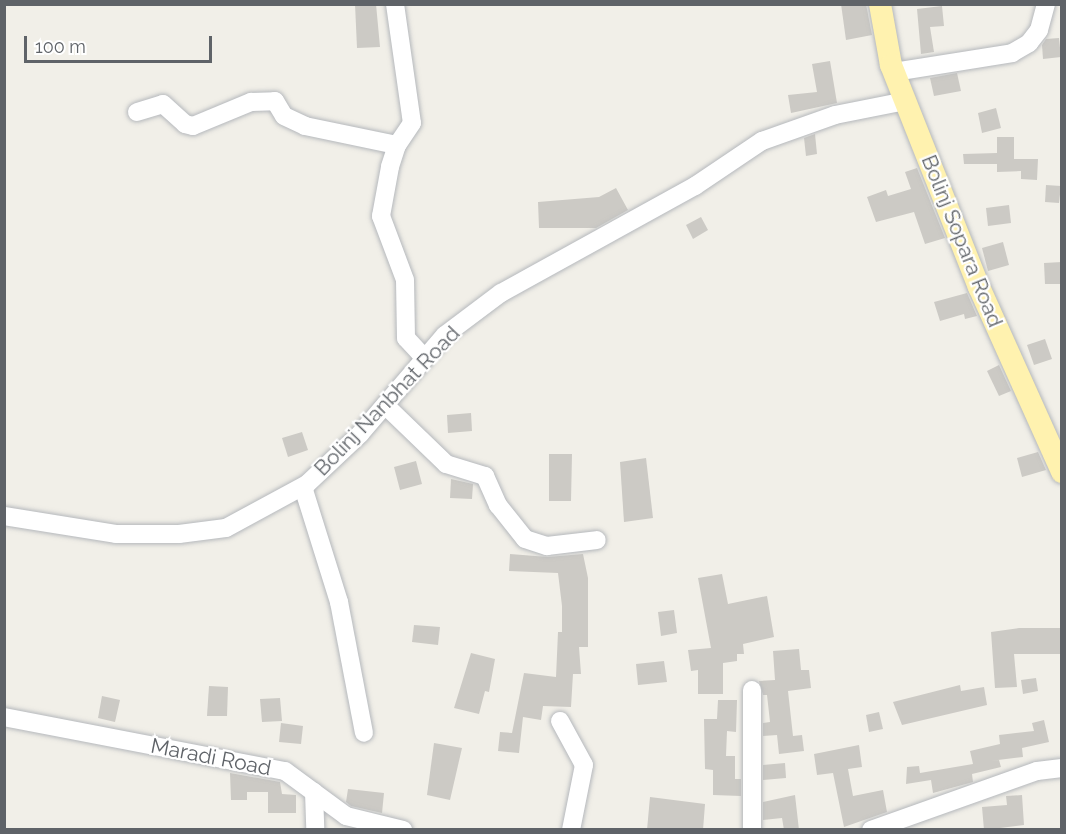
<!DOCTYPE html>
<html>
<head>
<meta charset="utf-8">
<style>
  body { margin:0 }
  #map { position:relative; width:1066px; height:834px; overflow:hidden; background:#f1efe8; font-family:Raleway,sans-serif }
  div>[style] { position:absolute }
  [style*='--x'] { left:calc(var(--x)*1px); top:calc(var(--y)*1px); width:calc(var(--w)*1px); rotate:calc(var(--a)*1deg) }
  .building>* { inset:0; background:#cccac5 }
  .roads { filter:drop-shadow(0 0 2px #b5b8bc) drop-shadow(0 0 2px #b5b8bc) }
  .minor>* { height:18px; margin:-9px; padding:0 9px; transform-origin:9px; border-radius:9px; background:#fff }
  .major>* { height:22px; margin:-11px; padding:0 11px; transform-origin:11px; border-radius:11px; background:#fff2af }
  span { translate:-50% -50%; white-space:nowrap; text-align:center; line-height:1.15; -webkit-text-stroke:4.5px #fff; paint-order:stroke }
  .street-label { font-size:21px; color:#5f6368 }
  .frame { position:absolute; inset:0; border:6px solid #5f6368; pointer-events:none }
  .scale { position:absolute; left:24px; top:36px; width:188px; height:27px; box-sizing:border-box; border:3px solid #5f6368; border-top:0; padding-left:8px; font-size:18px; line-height:21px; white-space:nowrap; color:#5f6368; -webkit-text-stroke:4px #fff; paint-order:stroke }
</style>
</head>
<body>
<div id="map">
  <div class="building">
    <div style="clip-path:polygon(355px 4px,376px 4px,380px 47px,357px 48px)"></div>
    <div style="clip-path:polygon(841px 4px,866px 4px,872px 35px,846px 40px)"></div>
    <div style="clip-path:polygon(942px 6px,944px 26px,930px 27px,934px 52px,921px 54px,917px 9px)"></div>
    <div style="clip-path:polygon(1059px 38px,1061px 57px,1043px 59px,1042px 45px,1046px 39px)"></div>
    <div style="clip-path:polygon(830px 61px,837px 103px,791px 113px,788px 95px,817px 92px,812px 64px)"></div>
    <div style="clip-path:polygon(957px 73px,961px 91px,934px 96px,930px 78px)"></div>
    <div style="clip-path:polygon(996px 108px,1001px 128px,982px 133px,978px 113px)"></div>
    <div style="clip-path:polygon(815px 134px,817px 154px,806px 156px,804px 138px)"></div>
    <div style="clip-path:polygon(997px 137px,1014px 137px,1014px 159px,1038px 159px,1037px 180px,1021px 179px,1021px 171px,997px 172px,997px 164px,964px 164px,963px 154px,997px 153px)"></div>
    <div style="clip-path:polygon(917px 168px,945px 238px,925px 244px,914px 212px,876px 222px,867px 197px,886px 190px,888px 196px,911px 189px,905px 172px)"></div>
    <div style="clip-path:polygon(1046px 185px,1061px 186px,1059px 203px,1045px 202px)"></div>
    <div style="clip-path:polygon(616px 188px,628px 210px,596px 228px,539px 228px,538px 202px,599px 197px)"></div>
    <div style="clip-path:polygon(1009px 205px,1011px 223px,988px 226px,986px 208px)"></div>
    <div style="clip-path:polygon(701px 217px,708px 230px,693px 239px,686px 225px)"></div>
    <div style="clip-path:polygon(1003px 242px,1009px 265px,988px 271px,982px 248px)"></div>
    <div style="clip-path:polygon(1062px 262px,1062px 284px,1045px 284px,1044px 263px)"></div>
    <div style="clip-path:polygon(967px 293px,977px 316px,965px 319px,964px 314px,940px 321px,934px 302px)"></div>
    <div style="clip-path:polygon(1045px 339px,1052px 359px,1034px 365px,1027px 345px)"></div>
    <div style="clip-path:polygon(999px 365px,1011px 391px,999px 396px,987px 371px)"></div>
    <div style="clip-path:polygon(471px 413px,472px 431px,448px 433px,447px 415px)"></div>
    <div style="clip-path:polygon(302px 432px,308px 450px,288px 457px,282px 438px)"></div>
    <div style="clip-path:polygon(1038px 452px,1046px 470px,1022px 477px,1017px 458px)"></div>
    <div style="clip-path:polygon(549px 454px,572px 454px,571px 501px,549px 501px)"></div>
    <div style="clip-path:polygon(646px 458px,653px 518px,624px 522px,620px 462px)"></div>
    <div style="clip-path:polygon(416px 461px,422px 484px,400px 490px,394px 467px)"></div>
    <div style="clip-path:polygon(451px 479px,473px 484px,472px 499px,450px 498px)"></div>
    <div style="clip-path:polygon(510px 554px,548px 557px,583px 554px,588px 578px,588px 647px,579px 647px,581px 674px,573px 674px,571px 707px,543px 706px,541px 720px,523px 717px,519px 753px,498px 751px,500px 732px,512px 733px,524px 673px,556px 677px,558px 632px,562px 632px,562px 606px,558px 573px,509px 571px)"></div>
    <div style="clip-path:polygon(722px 574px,728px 604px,767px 596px,774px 637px,743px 644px,744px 654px,737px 654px,737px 661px,723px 663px,723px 694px,698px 694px,698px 670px,691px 671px,688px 650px,711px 648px,698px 578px)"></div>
    <div style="clip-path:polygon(674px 610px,677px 633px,661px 636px,658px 612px)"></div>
    <div style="clip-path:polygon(414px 625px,440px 627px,438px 645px,412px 642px)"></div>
    <div style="clip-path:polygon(1019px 628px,1062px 628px,1062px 654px,1014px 654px,1017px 687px,995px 688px,991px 632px)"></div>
    <div style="clip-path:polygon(799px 649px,801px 670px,809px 670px,811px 688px,788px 691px,793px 736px,802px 735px,804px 751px,779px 754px,777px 735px,763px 736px,763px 723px,770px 722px,767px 695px,763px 695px,759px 681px,775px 680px,773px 651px)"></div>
    <div style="clip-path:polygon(471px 653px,495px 659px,489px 692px,485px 691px,479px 714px,454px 708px)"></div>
    <div style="clip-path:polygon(664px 661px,667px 682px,638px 685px,636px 664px)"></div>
    <div style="clip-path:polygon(1036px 678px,1038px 691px,1023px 694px,1021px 680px)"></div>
    <div style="clip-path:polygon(960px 685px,961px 691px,984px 687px,987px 705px,902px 725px,893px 702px)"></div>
    <div style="clip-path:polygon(209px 686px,228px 687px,227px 716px,207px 716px)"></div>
    <div style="clip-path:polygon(102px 696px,120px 700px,115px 722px,98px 718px)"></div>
    <div style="clip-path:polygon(280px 698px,282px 721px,262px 722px,260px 699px)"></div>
    <div style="clip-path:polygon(718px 700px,737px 700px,736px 732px,727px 731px,726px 756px,735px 756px,735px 779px,741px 779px,741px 796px,713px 795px,713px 770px,705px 769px,704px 719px,717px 719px)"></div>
    <div style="clip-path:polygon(879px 712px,883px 729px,869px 732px,866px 715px)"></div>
    <div style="clip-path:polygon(1044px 720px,1049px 742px,1022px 748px,1023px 757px,990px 761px,999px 760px,1001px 767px,972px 774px,973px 782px,933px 793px,931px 780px,906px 784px,907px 767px,919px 766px,920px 773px,973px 764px,970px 751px,1000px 744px,999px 735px,1034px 731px,1032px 723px)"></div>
    <div style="clip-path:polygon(281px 723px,303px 726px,301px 744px,279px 742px)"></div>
    <div style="clip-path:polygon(434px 743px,462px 748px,450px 800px,427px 795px)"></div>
    <div style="clip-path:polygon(859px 745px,862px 767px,848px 769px,853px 796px,883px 790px,887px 812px,844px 827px,833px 773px,817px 775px,814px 754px)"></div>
    <div style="clip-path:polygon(785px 763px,786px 778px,763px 780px,763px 765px)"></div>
    <div style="clip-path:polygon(230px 773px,280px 782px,282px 794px,296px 795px,296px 813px,268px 813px,268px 792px,247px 792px,247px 800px,231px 800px)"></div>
    <div style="clip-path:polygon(348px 789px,384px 793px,382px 813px,351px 806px,346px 802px)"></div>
    <div style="clip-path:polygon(795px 795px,799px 830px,784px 830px,782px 818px,763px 820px,763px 802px)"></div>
    <div style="clip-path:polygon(1022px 795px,1024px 825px,984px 830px,982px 807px,1007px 805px,1006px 796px)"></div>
    <div style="clip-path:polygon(650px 797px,705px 804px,703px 830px,647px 830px)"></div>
  </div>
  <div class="roads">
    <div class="minor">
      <div style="--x:395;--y:4;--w:120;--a:81.9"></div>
      <div style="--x:412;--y:123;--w:27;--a:124"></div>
      <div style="--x:397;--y:145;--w:23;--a:108"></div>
      <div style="--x:390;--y:167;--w:50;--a:100.4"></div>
      <div style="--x:381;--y:216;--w:68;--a:69.4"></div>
      <div style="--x:405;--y:280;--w:58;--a:89"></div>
      <div style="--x:406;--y:338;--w:26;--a:47"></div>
      <div style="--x:894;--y:72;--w:120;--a:-9.1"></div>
      <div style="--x:1012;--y:53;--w:20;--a:-30"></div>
      <div style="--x:1029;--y:43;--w:16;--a:-52"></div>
      <div style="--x:1039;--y:30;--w:27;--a:-75"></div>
      <div style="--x:137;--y:112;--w:27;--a:-17"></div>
      <div style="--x:163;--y:104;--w:30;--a:42"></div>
      <div style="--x:185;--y:124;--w:8;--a:14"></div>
      <div style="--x:193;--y:126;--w:63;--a:-22.5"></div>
      <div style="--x:251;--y:102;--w:24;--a:-2"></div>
      <div style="--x:275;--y:101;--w:17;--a:59"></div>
      <div style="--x:284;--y:116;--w:23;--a:25"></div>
      <div style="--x:305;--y:126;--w:94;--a:11.7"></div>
      <div style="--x:385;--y:405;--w:85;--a:44"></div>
      <div style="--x:446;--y:464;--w:41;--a:17.1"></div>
      <div style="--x:485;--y:476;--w:32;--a:66"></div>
      <div style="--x:498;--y:505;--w:43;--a:51.5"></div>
      <div style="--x:525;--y:539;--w:23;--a:18"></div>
      <div style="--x:547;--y:546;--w:50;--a:-6.8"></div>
      <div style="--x:303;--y:487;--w:121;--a:72.6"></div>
      <div style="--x:339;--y:602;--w:133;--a:79.2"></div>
      <div style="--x:4;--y:516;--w:113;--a:9.1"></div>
      <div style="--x:116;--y:534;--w:63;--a:0"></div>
      <div style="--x:179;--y:534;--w:47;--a:-7.3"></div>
      <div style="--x:226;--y:528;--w:92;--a:-28.5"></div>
      <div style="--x:307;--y:484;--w:73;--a:-43.3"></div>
      <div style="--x:360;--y:434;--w:130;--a:-49.4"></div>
      <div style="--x:445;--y:335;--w:70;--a:-36.9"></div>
      <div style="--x:501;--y:293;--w:222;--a:-28.9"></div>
      <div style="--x:695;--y:186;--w:81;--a:-33.9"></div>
      <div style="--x:762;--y:141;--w:77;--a:-19.6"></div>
      <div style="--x:835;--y:115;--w:72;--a:-11.2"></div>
      <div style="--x:4;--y:717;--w:286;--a:10.9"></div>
      <div style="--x:285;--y:771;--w:76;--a:36.4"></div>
      <div style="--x:346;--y:816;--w:59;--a:13.8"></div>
      <div style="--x:560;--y:721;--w:50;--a:61.4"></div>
      <div style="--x:584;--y:765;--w:66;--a:101.3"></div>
      <div style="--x:314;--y:792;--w:38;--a:88"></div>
      <div style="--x:752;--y:830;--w:140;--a:-90"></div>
      <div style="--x:871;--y:830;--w:176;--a:-19.6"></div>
      <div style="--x:1037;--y:771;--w:25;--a:-7"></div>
    </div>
    <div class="major">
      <div style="--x:880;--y:4;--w:62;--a:79.8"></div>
      <div style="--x:891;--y:65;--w:239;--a:68.4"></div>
      <div style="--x:979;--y:287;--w:203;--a:65.8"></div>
    </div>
  </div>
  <div class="street-label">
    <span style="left:962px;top:241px;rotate:68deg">Bolinj Sopara Road</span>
    <span style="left:387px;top:401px;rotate:-46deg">Bolinj Nanbhat Road</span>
    <span style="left:211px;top:757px;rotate:11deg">Maradi Road</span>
  </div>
  <div class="frame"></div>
  <div class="scale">100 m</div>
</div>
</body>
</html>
